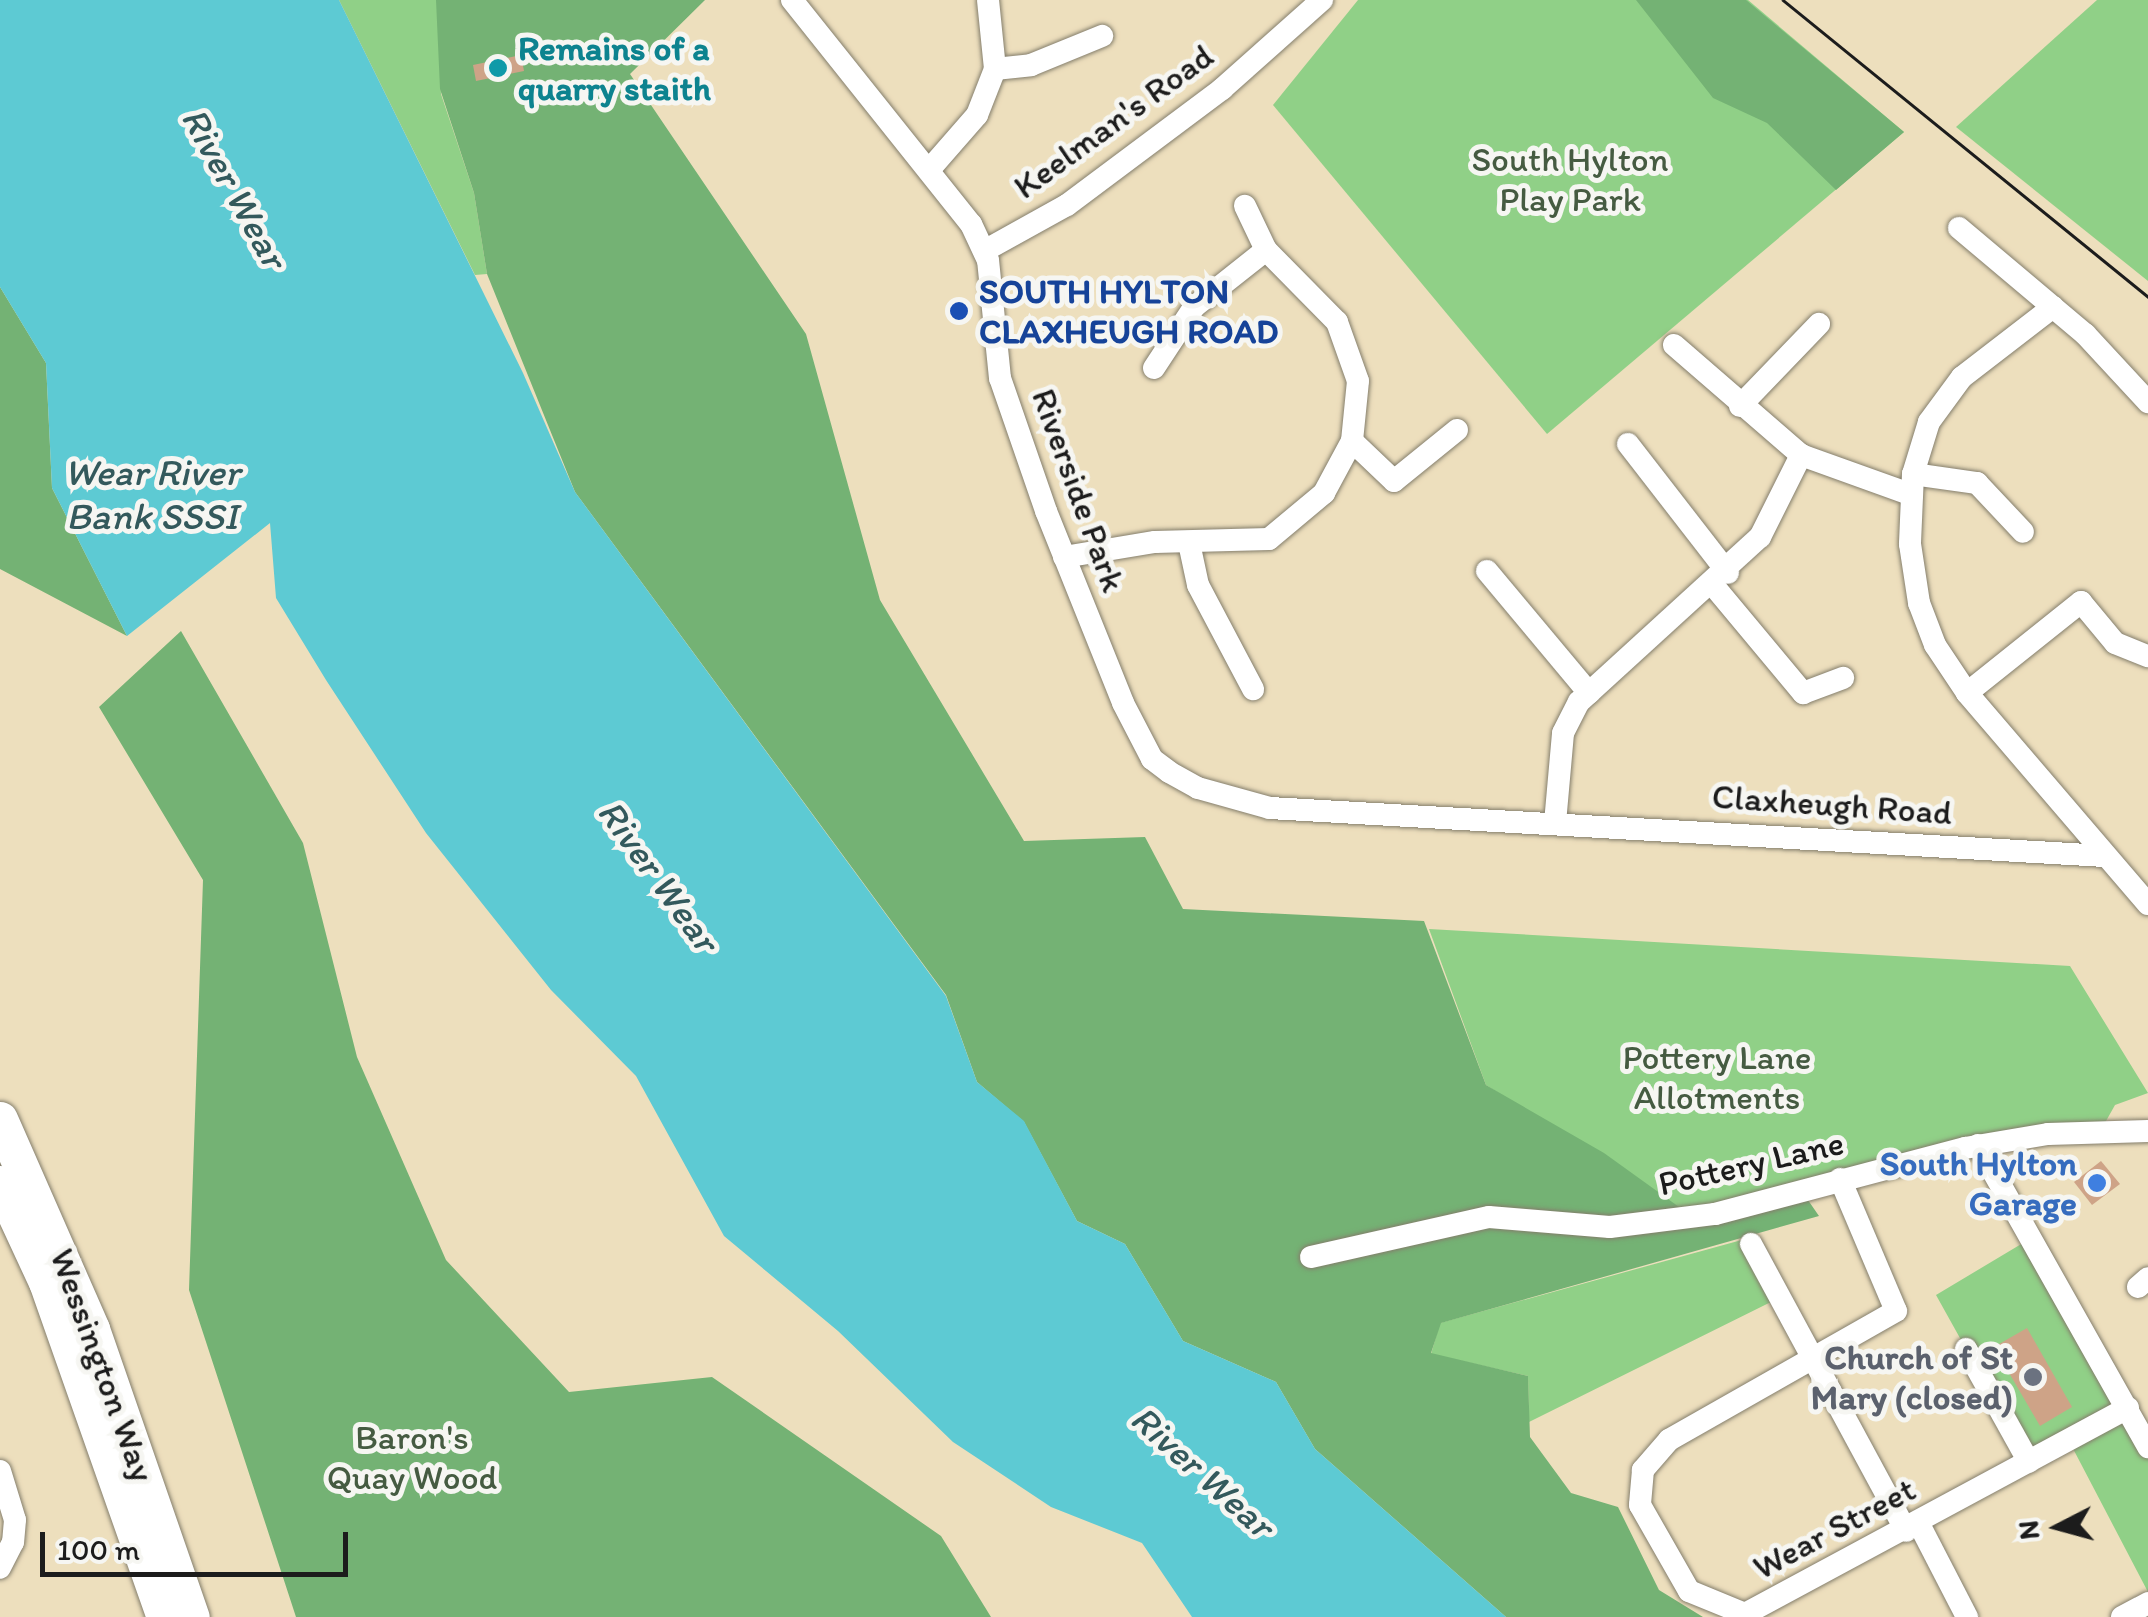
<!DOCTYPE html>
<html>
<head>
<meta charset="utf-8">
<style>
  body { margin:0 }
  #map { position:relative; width:2148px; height:1617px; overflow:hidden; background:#eddfbd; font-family:Itim,sans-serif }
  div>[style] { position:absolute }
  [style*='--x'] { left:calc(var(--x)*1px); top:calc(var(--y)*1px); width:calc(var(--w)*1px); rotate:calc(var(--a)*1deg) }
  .green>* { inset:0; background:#90d087 }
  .forest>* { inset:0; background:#74b274 }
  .water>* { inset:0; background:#5dcad3 }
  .building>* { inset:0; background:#cea387 }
  .roads { filter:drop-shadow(0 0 2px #847e6c) drop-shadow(0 0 2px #847e6c) }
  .minor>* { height:22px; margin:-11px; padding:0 11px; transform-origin:11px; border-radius:11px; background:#fff }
  .trunk>* { height:35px; margin:-17.5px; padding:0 17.5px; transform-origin:17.5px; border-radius:17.5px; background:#fff }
  .tram>* { height:2.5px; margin:-1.25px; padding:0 1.25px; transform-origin:1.25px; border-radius:1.25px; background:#1c1c1c }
  .dots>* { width:28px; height:28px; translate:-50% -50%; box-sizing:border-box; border:5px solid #f6f6f2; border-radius:50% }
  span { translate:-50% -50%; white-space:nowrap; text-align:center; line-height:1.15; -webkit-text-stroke:10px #f6f6f2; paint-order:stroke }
  .culture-label { font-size:35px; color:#0d838f; font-weight:700 }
  .left { translate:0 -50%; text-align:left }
  .street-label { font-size:35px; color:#1c1c1c }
  .park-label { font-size:35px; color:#455b41 }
  .transit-label { font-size:35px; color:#164399; font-weight:700 }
  .shop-label { font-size:35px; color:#366cbe; font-weight:700 }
  .right { translate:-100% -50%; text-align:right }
  .worship-label { font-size:35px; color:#5b616d; font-weight:700 }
  .water-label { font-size:38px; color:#33595c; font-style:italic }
  .north { position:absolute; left:2008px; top:1477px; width:100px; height:100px; -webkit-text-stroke:8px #f6f6f2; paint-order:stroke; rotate:264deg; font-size:28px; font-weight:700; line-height:40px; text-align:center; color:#1c1c1c }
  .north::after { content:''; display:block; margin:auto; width:35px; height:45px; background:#1c1c1c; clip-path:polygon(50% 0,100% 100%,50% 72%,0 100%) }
  .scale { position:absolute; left:40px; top:1532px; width:308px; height:45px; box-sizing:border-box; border:5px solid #1c1c1c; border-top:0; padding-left:12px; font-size:30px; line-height:35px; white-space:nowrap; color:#1c1c1c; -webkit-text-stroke:8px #f6f6f2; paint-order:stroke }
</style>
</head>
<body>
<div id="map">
  <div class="green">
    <div style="clip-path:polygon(339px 0,437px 0,441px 94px,474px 193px,487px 274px,475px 275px)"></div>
    <div style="clip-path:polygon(1358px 0,1748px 0,1904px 132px,1547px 434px,1273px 105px)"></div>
    <div style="clip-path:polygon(2097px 0,2148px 0,2148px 281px,1956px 127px)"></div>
    <div style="clip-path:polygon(1429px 929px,2070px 966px,2148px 1093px,2115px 1105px,2101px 1130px,1693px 1217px,1486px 1085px)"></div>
    <div style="clip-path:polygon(2033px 1237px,2148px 1447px,2148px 1592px,2069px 1441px,2029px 1462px,1936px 1295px)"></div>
    <div style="clip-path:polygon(1749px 1238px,1781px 1297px,1529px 1422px,1528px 1376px,1431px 1354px,1440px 1323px)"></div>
  </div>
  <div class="forest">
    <div style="clip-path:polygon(436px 0,705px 0,630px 74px,806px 334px,880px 600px,1024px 841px,1145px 837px,1183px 909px,1424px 921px,1486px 1085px,1604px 1153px,1693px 1217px,1801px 1190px,1819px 1216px,1441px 1323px,1431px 1353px,1528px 1376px,1530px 1437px,1571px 1493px,1618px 1507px,1659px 1590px,1703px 1617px,1506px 1617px,1315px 1449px,1276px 1382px,1183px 1341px,1125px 1244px,1077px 1221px,1024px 1122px,977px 1082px,946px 995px,575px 492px,487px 274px,474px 193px,440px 89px)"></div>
    <div style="clip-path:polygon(1636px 0,1746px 0,1904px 132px,1836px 190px,1767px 123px,1713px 98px)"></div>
    <div style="clip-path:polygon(0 287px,46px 363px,52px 488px,127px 636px,0 569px)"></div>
    <div style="clip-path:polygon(181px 631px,303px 843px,357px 1057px,446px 1260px,569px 1392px,712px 1377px,941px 1536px,991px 1617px,296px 1617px,189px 1290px,203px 880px,99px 707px)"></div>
  </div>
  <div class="water">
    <div style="clip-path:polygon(0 0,339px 0,523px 373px,575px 492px,946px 996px,977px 1082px,1024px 1121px,1077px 1221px,1125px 1244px,1183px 1341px,1276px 1382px,1315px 1449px,1506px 1617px,1192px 1617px,1142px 1543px,1051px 1507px,953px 1442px,838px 1331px,724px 1236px,636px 1076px,551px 990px,426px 833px,326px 680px,276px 598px,270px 523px,127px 636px,52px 488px,46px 363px,0 287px)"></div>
  </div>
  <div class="building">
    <div style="clip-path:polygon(521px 55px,524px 71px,476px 81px,473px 65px)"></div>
    <div style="clip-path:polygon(2101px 1161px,2120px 1184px,2092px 1205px,2074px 1182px)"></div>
    <div style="clip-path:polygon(2027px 1328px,2072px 1407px,2040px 1426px,1994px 1347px)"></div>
  </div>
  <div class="roads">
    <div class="minor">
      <div style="--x:792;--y:0;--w:287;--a:51.4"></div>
      <div style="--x:971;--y:224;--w:40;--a:65"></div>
      <div style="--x:988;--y:260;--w:119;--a:84.2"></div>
      <div style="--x:1000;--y:378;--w:141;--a:70.9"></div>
      <div style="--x:1046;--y:511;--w:207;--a:68.1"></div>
      <div style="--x:1123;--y:703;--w:63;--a:62.6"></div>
      <div style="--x:1152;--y:759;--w:21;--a:37"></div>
      <div style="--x:1169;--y:772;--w:33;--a:29"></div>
      <div style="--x:1198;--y:788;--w:75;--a:15.5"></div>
      <div style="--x:1270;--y:808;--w:835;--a:3.29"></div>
      <div style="--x:995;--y:69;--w:36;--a:-6"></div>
      <div style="--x:1031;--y:65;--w:77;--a:-22.2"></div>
      <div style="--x:929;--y:170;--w:73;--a:-48.9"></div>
      <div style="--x:977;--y:115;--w:49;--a:-68.6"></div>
      <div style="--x:995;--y:69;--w:69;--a:-95.8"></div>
      <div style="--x:1959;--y:228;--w:165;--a:40.1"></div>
      <div style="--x:2085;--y:334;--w:93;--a:47.2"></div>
      <div style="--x:984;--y:251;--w:95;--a:-29"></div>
      <div style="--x:1067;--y:205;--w:194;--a:-36.8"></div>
      <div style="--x:1222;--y:89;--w:134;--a:-41.7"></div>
      <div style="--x:2053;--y:307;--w:115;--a:142.4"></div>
      <div style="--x:1962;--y:377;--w:56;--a:126.3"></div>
      <div style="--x:1929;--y:422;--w:54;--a:107.1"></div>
      <div style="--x:1913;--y:474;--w:70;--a:92.5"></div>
      <div style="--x:1910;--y:544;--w:60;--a:81.3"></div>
      <div style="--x:1919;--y:603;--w:45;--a:69.1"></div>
      <div style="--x:1935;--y:645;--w:58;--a:56.3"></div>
      <div style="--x:1967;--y:693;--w:278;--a:49.4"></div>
      <div style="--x:1674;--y:345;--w:168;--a:40.9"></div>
      <div style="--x:1801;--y:455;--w:118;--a:19.8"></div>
      <div style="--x:1154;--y:368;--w:73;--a:-56.7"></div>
      <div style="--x:1194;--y:307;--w:92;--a:-38.4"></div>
      <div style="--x:1740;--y:406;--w:114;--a:-46.1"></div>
      <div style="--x:1352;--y:441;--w:58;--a:43.6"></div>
      <div style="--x:1394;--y:481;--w:81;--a:-39"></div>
      <div style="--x:1628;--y:444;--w:163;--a:52.2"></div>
      <div style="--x:1913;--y:474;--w:65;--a:8"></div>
      <div style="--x:1977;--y:483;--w:67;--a:46.8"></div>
      <div style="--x:1189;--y:543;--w:43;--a:77.9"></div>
      <div style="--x:1198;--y:585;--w:118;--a:62.1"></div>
      <div style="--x:1064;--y:557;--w:92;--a:-9.4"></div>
      <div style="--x:1155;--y:542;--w:114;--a:-1.5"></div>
      <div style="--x:1269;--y:539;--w:72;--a:-39.9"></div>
      <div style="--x:1324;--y:493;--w:59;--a:-61.7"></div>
      <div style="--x:1352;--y:441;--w:60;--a:-84.3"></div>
      <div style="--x:1358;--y:381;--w:63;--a:-109.6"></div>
      <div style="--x:1337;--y:322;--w:101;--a:-134.6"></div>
      <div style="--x:1266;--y:250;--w:49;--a:-115.5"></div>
      <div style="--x:1487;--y:571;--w:159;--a:50.1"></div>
      <div style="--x:1713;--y:585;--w:141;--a:50.2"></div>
      <div style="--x:1803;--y:693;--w:43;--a:-20.6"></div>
      <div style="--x:1967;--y:693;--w:146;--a:-38.6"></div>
      <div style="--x:2081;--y:602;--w:53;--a:50.3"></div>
      <div style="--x:2115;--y:643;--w:35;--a:22"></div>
      <div style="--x:1555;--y:823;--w:90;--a:-84.9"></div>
      <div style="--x:1563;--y:733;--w:35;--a:-63"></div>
      <div style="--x:1579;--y:702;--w:245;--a:-42.4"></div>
      <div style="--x:1760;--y:537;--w:92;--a:-63.4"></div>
      <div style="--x:1978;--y:1145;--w:347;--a:60.6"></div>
      <div style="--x:1840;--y:1179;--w:143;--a:67"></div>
      <div style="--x:1896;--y:1311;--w:261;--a:150.4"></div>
      <div style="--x:1669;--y:1440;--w:40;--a:131"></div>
      <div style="--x:1643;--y:1470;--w:35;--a:95"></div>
      <div style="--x:1640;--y:1505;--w:99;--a:60.3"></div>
      <div style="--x:1689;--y:1591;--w:61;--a:22.3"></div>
      <div style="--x:1745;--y:1614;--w:435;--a:-28.3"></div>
      <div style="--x:1751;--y:1244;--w:326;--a:61.6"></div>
      <div style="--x:1311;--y:1257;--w:182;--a:-12.7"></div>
      <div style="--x:1489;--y:1217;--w:121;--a:4.7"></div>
      <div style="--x:1610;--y:1227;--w:106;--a:-7.1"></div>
      <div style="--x:1715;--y:1214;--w:259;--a:-14.8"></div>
      <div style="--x:1965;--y:1148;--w:84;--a:-9.6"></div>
      <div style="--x:2048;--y:1134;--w:100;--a:-1.7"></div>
      <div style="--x:2138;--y:1287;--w:13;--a:-42"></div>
      <div style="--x:1966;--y:1349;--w:129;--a:60.9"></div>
      <div style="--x:0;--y:1471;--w:51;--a:73"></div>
      <div style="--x:15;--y:1520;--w:22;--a:95"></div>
      <div style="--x:13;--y:1542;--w:29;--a:117"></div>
      <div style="--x:1919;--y:1524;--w:105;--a:62.7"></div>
      <div style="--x:2122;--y:1617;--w:30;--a:-28"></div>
    </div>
    <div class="trunk">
      <div style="--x:0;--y:1119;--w:229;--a:66.3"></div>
      <div style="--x:92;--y:1329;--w:305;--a:70.9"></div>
      <div style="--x:0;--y:1183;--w:109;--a:65.1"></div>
      <div style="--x:46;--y:1282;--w:355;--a:70.6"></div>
    </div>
  </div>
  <div class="tram">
    <div style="--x:1783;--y:0;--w:471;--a:39.1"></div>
  </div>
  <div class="dots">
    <div style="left:498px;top:68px;background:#0f9aa8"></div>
    <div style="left:959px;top:311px;background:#1a4fb4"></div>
    <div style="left:2097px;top:1183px;background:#3f7fe0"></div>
    <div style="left:2033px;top:1377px;background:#6b7280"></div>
  </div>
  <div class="culture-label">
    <span class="left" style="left:518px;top:68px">Remains of a<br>quarry staith</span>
  </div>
  <div class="street-label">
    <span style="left:1113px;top:121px;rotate:-36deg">Keelman's Road</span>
    <span style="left:1079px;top:490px;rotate:70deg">Riverside Park</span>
    <span style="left:1832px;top:804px;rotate:4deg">Claxheugh Road</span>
    <span style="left:1751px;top:1163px;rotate:-13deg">Pottery Lane</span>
    <span style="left:103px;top:1365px;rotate:70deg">Wessington Way</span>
    <span style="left:1834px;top:1528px;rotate:-28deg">Wear Street</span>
  </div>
  <div class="park-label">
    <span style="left:1570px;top:179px">South Hylton<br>Play Park</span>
    <span style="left:1717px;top:1077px">Pottery Lane<br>Allotments</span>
    <span style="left:412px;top:1457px">Baron's<br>Quay Wood</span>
  </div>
  <div class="transit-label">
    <span class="left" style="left:979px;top:311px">SOUTH HYLTON<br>CLAXHEUGH ROAD</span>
  </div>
  <div class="shop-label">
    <span class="right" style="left:2077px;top:1183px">South Hylton<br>Garage</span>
  </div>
  <div class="worship-label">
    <span class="right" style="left:2013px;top:1377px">Church of St<br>Mary (closed)</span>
  </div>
  <div class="water-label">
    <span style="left:234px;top:188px;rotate:61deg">River Wear</span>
    <span style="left:152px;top:495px">Wear River<br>Bank SSSI</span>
    <span style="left:658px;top:876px;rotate:54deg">River Wear</span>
    <span style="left:1202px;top:1472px;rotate:42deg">River Wear</span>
  </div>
  <div class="north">N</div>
  <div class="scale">100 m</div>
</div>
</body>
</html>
